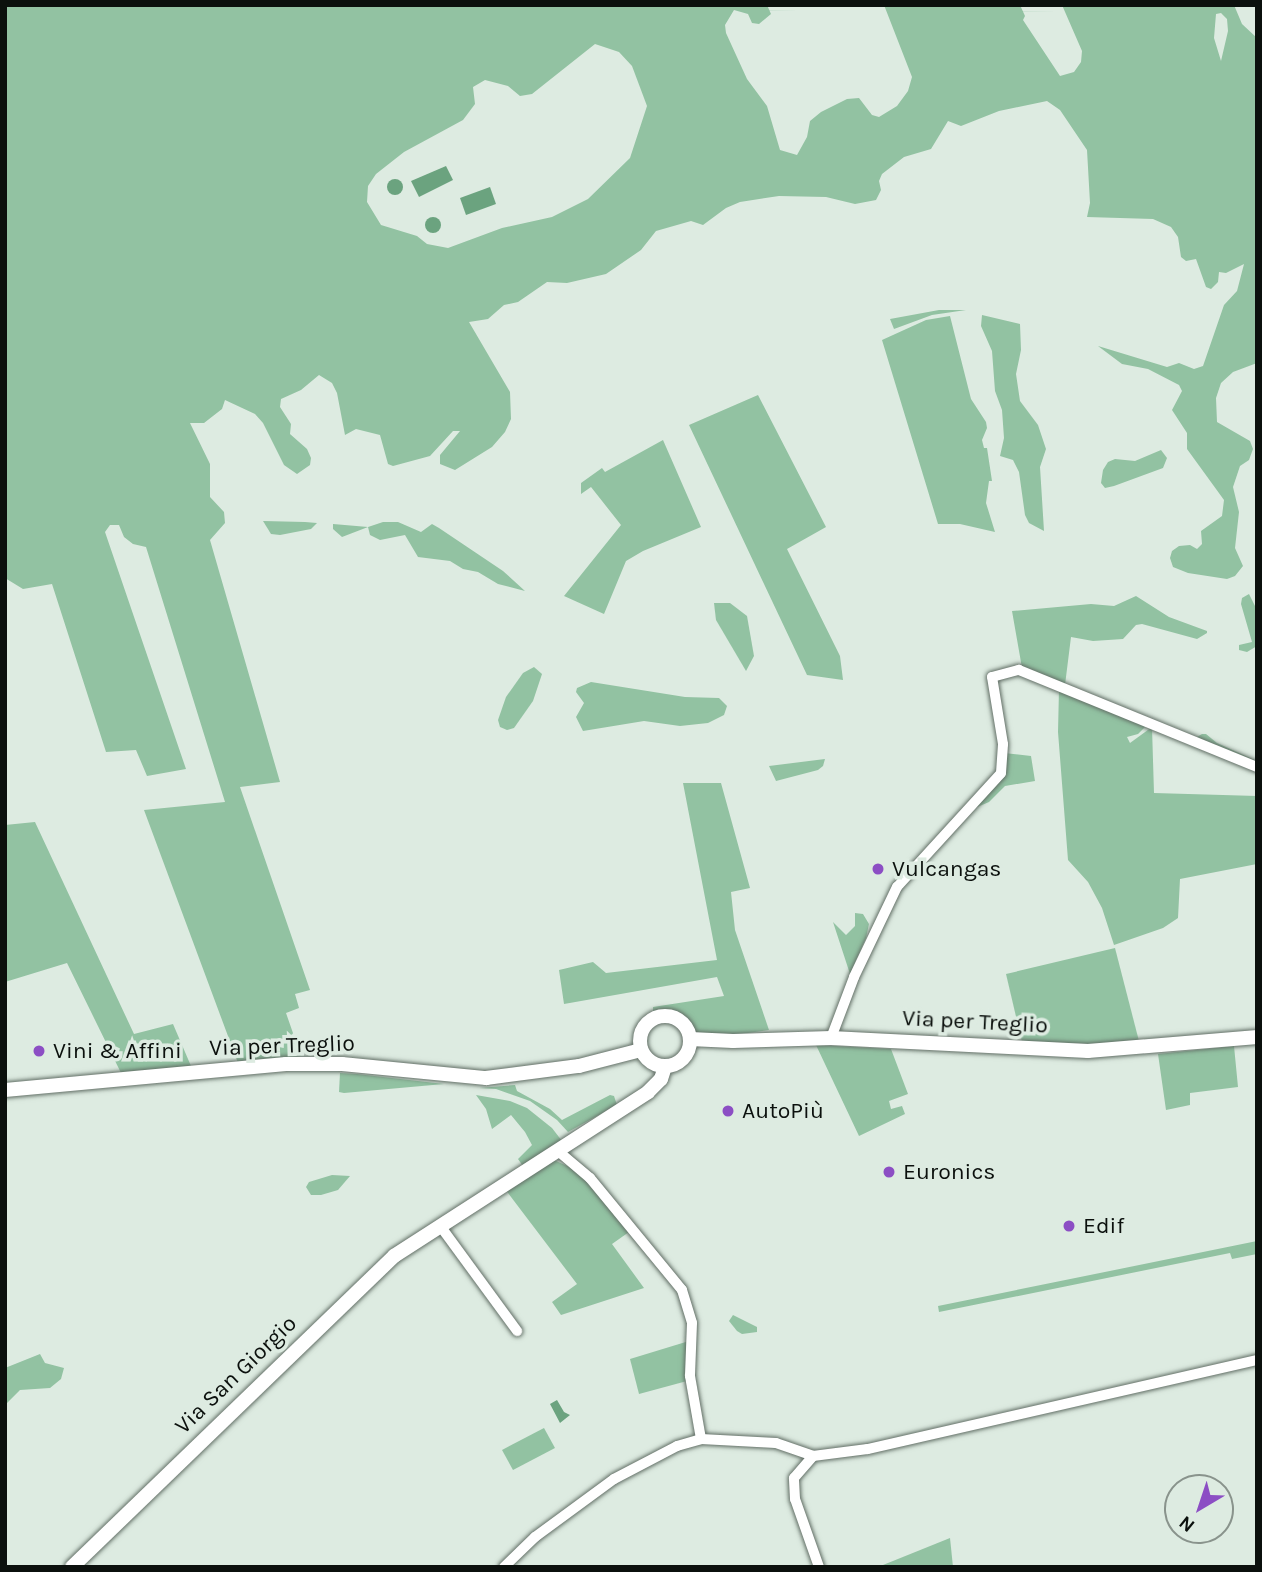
<!DOCTYPE html>
<html>
<head>
<meta charset="utf-8">
<style>
  body { margin:0 }
  #map { position:relative; width:1262px; height:1572px; overflow:hidden; background:#ddebe1; font-family:Karla,sans-serif }
  div>[style] { position:absolute }
  [style*='--x'] { left:calc(var(--x)*1px); top:calc(var(--y)*1px); width:calc(var(--w)*1px); rotate:calc(var(--a)*1deg) }
  .green>* { inset:0; background:#92c2a2 }
  .water>* { inset:0; background:#6ba37f }
  .round { border-radius:50% }
  .roads { filter:drop-shadow(0 0 2px #626f66) drop-shadow(0 0 2px #626f66) }
  .street>* { height:10px; margin:-5px; padding:0 5px; transform-origin:5px; border-radius:5px; background:#fff }
  .secondary>* { height:14px; margin:-7px; padding:0 7px; transform-origin:7px; border-radius:7px; background:#fff }
  .secondary>.ring { margin:-7px; padding:0; box-sizing:content-box; background:none; border:14px solid #fff; border-radius:50% }
  .dots>* { width:19px; height:19px; translate:-50% -50%; box-sizing:border-box; border:4px solid #ddebe1; border-radius:50% }
  span { translate:-50% -50%; white-space:nowrap; text-align:center; line-height:1.15; -webkit-text-stroke:7px #ddebe1; paint-order:stroke }
  .poi-label { font-size:23px; color:#0b100d }
  .left { translate:0 -50%; text-align:left }
  .street-label { font-size:23px; color:#0b100d }
  .frame { position:absolute; inset:0; border:7px solid #0b100d; pointer-events:none }
  .north { position:absolute; left:1164px; top:1474px; width:70px; height:70px; box-sizing:border-box; background:#ddebe1; border:2px solid #89938c; border-radius:50%; rotate:219deg; font-size:19px; font-weight:700; line-height:28px; text-align:center; color:#0b100d }
  .north::after { content:''; display:block; margin:auto; width:24px; height:32px; background:#8c4ec4; clip-path:polygon(50% 0,100% 100%,50% 72%,0 100%) }
</style>
</head>
<body>
<div id="map">
  <div class="green">
    <div style="clip-path:polygon(evenodd,5px 5px,767px 5px,771px 14px,759px 24px,752px 23px,748px 14px,734px 10px,725px 25px,726px 33px,747px 79px,767px 106px,780px 150px,797px 155px,807px 137px,810px 121px,821px 112px,847px 99px,859px 98px,872px 115px,879px 117px,897px 106px,908px 91px,912px 77px,884px 5px,1020px 5px,1025px 16px,1023px 20px,1060px 76px,1074px 72px,1081px 62px,1082px 51px,1062px 5px,1234px 5px,1242px 24px,1257px 38px,1257px 363px,1233px 372px,1221px 383px,1216px 398px,1217px 422px,1250px 441px,1253px 449px,1249px 460px,1240px 466px,1233px 487px,1239px 512px,1235px 548px,1243px 566px,1235px 576px,1227px 579px,1188px 573px,1173px 567px,1170px 558px,1172px 551px,1179px 546px,1190px 545px,1197px 549px,1202px 544px,1201px 531px,1222px 516px,1224px 500px,1187px 449px,1187px 433px,1172px 410px,1182px 391px,1179px 385px,1148px 369px,1122px 364px,1098px 346px,1167px 367px,1179px 363px,1194px 369px,1203px 366px,1224px 305px,1237px 291px,1244px 264px,1226px 273px,1219px 272px,1218px 282px,1211px 289px,1206px 287px,1196px 259px,1186px 261px,1181px 257px,1178px 237px,1171px 227px,1153px 219px,1087px 217px,1090px 203px,1087px 150px,1060px 110px,1047px 101px,999px 111px,961px 126px,948px 121px,931px 149px,904px 157px,882px 174px,879px 181px,881px 190px,876px 200px,855px 204px,826px 197px,779px 196px,740px 202px,726px 208px,703px 225px,691px 221px,656px 231px,641px 250px,606px 274px,567px 283px,547px 282px,518px 302px,504px 305px,488px 319px,469px 322px,510px 392px,511px 419px,505px 432px,492px 447px,455px 470px,440px 464px,440px 455px,460px 431px,453px 431px,430px 456px,393px 466px,388px 464px,380px 435px,356px 429px,345px 435px,337px 393px,332px 383px,319px 375px,301px 390px,281px 399px,280px 407px,291px 424px,290px 434px,307px 449px,311px 458px,310px 465px,297px 474px,284px 465px,263px 423px,255px 414px,225px 400px,222px 409px,204px 423px,190px 423px,210px 464px,210px 497px,224px 512px,225px 523px,210px 540px,280px 782px,240px 787px,310px 990px,295px 994px,299px 1008px,286px 1013px,301px 1056px,238px 1063px,144px 810px,225px 802px,146px 547px,133px 544px,124px 537px,119px 525px,110px 525px,105px 532px,186px 769px,147px 776px,136px 750px,106px 752px,52px 584px,23px 589px,5px 578px,5px 5px,1221px 13px,1227px 19px,1228px 31px,1221px 61px,1214px 38px,1216px 14px,1221px 13px,5px 5px,595px 44px,619px 52px,632px 66px,647px 106px,630px 158px,588px 199px,552px 217px,502px 228px,448px 248px,427px 244px,417px 236px,381px 225px,367px 202px,368px 186px,376px 174px,404px 152px,463px 120px,475px 104px,473px 87px,485px 80px,508px 86px,520px 96px,532px 94px,595px 44px)"></div>
    <div style="clip-path:polygon(939px 310px,966px 310px,932px 315px,894px 329px,890px 319px)"></div>
    <div style="clip-path:polygon(982px 315px,1020px 324px,1021px 350px,1016px 374px,1020px 401px,1038px 425px,1046px 449px,1040px 467px,1044px 531px,1029px 523px,1025px 515px,1019px 472px,1013px 460px,1000px 456px,1004px 438px,1002px 410px,995px 391px,992px 351px,981px 326px)"></div>
    <div style="clip-path:polygon(950px 316px,971px 399px,986px 422px,987px 428px,982px 440px,984px 448px,987px 448px,992px 481px,989px 481px,986px 503px,995px 532px,960px 524px,938px 524px,882px 340px,926px 320px)"></div>
    <div style="clip-path:polygon(758px 395px,826px 527px,787px 549px,840px 656px,843px 680px,807px 675px,689px 425px)"></div>
    <div style="clip-path:polygon(663px 440px,701px 527px,643px 551px,626px 561px,604px 614px,564px 596px,621px 525px,591px 487px,581px 494px,581px 483px,602px 468px,605px 472px)"></div>
    <div style="clip-path:polygon(1161px 450px,1167px 458px,1163px 468px,1114px 486px,1105px 488px,1101px 483px,1103px 470px,1108px 462px,1115px 459px,1135px 461px)"></div>
    <div style="clip-path:polygon(263px 521px,305px 522px,317px 523px,311px 529px,280px 535px,271px 534px)"></div>
    <div style="clip-path:polygon(383px 522px,398px 522px,421px 532px,432px 524px,439px 528px,503px 571px,525px 591px,498px 584px,478px 572px,463px 569px,450px 561px,418px 557px,405px 535px,380px 540px,370px 535px,368px 527px,342px 537px,333px 529px,333px 524px,368px 527px)"></div>
    <div style="clip-path:polygon(1249px 594px,1257px 610px,1257px 646px,1247px 652px,1239px 650px,1239px 645px,1252px 642px,1241px 604px,1242px 598px)"></div>
    <div style="clip-path:polygon(1136px 596px,1169px 617px,1207px 631px,1207px 633px,1197px 639px,1142px 624px,1136px 625px,1123px 639px,1093px 641px,1071px 637px,1065px 685px,1022px 668px,1012px 611px,1091px 604px,1114px 606px)"></div>
    <div style="clip-path:polygon(714px 603px,730px 603px,747px 616px,754px 656px,746px 671px,716px 620px)"></div>
    <div style="clip-path:polygon(534px 667px,542px 674px,533px 701px,514px 728px,507px 730px,500px 727px,498px 720px,506px 697px,523px 673px)"></div>
    <div style="clip-path:polygon(591px 682px,685px 697px,719px 698px,727px 706px,724px 715px,708px 723px,680px 726px,644px 721px,583px 731px,576px 717px,584px 703px,576px 692px,577px 688px)"></div>
    <div style="clip-path:polygon(1059px 689px,1147px 725px,1138px 734px,1127px 737px,1130px 743px,1152px 727px,1154px 793px,1257px 796px,1257px 864px,1180px 879px,1178px 918px,1163px 928px,1114px 945px,1102px 908px,1088px 882px,1068px 860px,1058px 732px)"></div>
    <div style="clip-path:polygon(1202px 734px,1206px 734px,1217px 743px,1257px 761px,1257px 766px,1195px 738px)"></div>
    <div style="clip-path:polygon(1004px 753px,1031px 756px,1035px 781px,1005px 786px,989px 802px,975px 808px,995px 786px)"></div>
    <div style="clip-path:polygon(825px 759px,823px 766px,818px 770px,776px 781px,769px 766px)"></div>
    <div style="clip-path:polygon(683px 783px,721px 783px,750px 888px,731px 892px,735px 930px,769px 1030px,713px 1038px,694px 1031px,682px 1016px,673px 1011px,653px 1012px,653px 1007px,724px 996px,717px 977px,564px 1004px,559px 970px,593px 962px,606px 973px,717px 960px)"></div>
    <div style="clip-path:polygon(35px 822px,134px 1034px,173px 1024px,191px 1066px,121px 1073px,67px 963px,5px 982px,5px 825px)"></div>
    <div style="clip-path:polygon(855px 913px,863px 914px,869px 924px,866px 938px,850px 974px,833px 922px,846px 935px,855px 926px)"></div>
    <div style="clip-path:polygon(1115px 948px,1140px 1045px,1022px 1042px,1006px 974px)"></div>
    <div style="clip-path:polygon(816px 1045px,891px 1049px,908px 1094px,889px 1101px,891px 1109px,902px 1106px,905px 1114px,859px 1136px)"></div>
    <div style="clip-path:polygon(1234px 1046px,1238px 1087px,1190px 1093px,1190px 1105px,1166px 1110px,1158px 1054px)"></div>
    <div style="clip-path:polygon(340px 1073px,357px 1074px,444px 1084px,344px 1093px,339px 1092px)"></div>
    <div style="clip-path:polygon(515px 1085px,517px 1091px,550px 1109px,562px 1120px,610px 1095px,614px 1096px,617px 1105px,568px 1132px,557px 1120px,530px 1101px,496px 1089px,479px 1088px)"></div>
    <div style="clip-path:polygon(476px 1095px,510px 1101px,527px 1108px,552px 1128px,562px 1141px,525px 1169px,518px 1159px,532px 1145px,525px 1132px,511px 1115px,492px 1129px,486px 1109px)"></div>
    <div style="clip-path:polygon(554px 1160px,576px 1170px,629px 1232px,612px 1244px,644px 1288px,561px 1315px,552px 1302px,577px 1284px,505px 1189px)"></div>
    <div style="clip-path:polygon(332px 1175px,350px 1176px,338px 1190px,321px 1195px,311px 1195px,306px 1187px,309px 1182px)"></div>
    <div style="clip-path:polygon(1257px 1241px,1257px 1254px,1232px 1259px,1230px 1253px,939px 1312px,938px 1306px)"></div>
    <div style="clip-path:polygon(733px 1315px,757px 1327px,757px 1332px,742px 1334px,737px 1331px,729px 1321px)"></div>
    <div style="clip-path:polygon(689px 1341px,687px 1381px,639px 1394px,630px 1359px)"></div>
    <div style="clip-path:polygon(40px 1354px,45px 1363px,64px 1368px,61px 1379px,50px 1388px,20px 1390px,5px 1405px,5px 1368px)"></div>
    <div style="clip-path:polygon(544px 1428px,555px 1448px,513px 1470px,502px 1450px)"></div>
    <div style="clip-path:polygon(950px 1538px,953px 1567px,883px 1565px)"></div>
  </div>
  <div class="water">
    <div style="clip-path:polygon(446px 166px,453px 180px,419px 197px,411px 181px)"></div>
    <div class="round" style="left:387px;top:179px;width:16px;height:16px"></div>
    <div style="clip-path:polygon(490px 187px,496px 204px,466px 215px,460px 198px)"></div>
    <div class="round" style="left:425px;top:217px;width:16px;height:16px"></div>
    <div style="clip-path:polygon(557px 1400px,564px 1412px,570px 1415px,560px 1423px,550px 1404px)"></div>
  </div>
  <div class="roads">
    <div class="street">
      <div style="--x:831;--y:1038;--w:65;--a:-69.3"></div>
      <div style="--x:854;--y:977;--w:100;--a:-64.5"></div>
      <div style="--x:897;--y:887;--w:154;--a:-47.6"></div>
      <div style="--x:1001;--y:773;--w:29;--a:-86"></div>
      <div style="--x:1003;--y:744;--w:68;--a:-99.3"></div>
      <div style="--x:992;--y:677;--w:28;--a:-15"></div>
      <div style="--x:1019;--y:670;--w:257;--a:22.2"></div>
      <div style="--x:558;--y:1151;--w:42;--a:40.2"></div>
      <div style="--x:590;--y:1178;--w:145;--a:50.6"></div>
      <div style="--x:682;--y:1290;--w:34;--a:73"></div>
      <div style="--x:692;--y:1323;--w:53;--a:92.2"></div>
      <div style="--x:690;--y:1376;--w:64;--a:80.1"></div>
      <div style="--x:441;--y:1227;--w:129;--a:53.8"></div>
      <div style="--x:504;--y:1567;--w:43;--a:-44.1"></div>
      <div style="--x:535;--y:1537;--w:98;--a:-36.3"></div>
      <div style="--x:614;--y:1479;--w:71;--a:-27.6"></div>
      <div style="--x:677;--y:1446;--w:25;--a:-16"></div>
      <div style="--x:701;--y:1439;--w:75;--a:3.1"></div>
      <div style="--x:776;--y:1443;--w:39;--a:19"></div>
      <div style="--x:819;--y:1567;--w:72;--a:-109.4"></div>
      <div style="--x:795;--y:1499;--w:21;--a:-93"></div>
      <div style="--x:794;--y:1478;--w:29;--a:-49"></div>
      <div style="--x:813;--y:1456;--w:55;--a:-7.3"></div>
      <div style="--x:868;--y:1449;--w:399;--a:-12.9"></div>
    </div>
    <div class="secondary">
      <div class="ring" style="left:640px;top:1016px;width:36px;height:36px"></div>
      <div style="--x:690;--y:1039;--w:43;--a:2.7"></div>
      <div style="--x:733;--y:1041;--w:98;--a:-1.8"></div>
      <div style="--x:831;--y:1038;--w:257;--a:2.9"></div>
      <div style="--x:1088;--y:1051;--w:170;--a:-4.7"></div>
      <div style="--x:5;--y:1090;--w:282;--a:-5.3"></div>
      <div style="--x:286;--y:1064;--w:56;--a:0"></div>
      <div style="--x:342;--y:1064;--w:145;--a:5.6"></div>
      <div style="--x:486;--y:1078;--w:94;--a:-7.4"></div>
      <div style="--x:579;--y:1066;--w:64;--a:-14.5"></div>
      <div style="--x:72;--y:1567;--w:448;--a:-44"></div>
      <div style="--x:394;--y:1256;--w:302;--a:-32.8"></div>
      <div style="--x:648;--y:1092;--w:18;--a:-45"></div>
      <div style="--x:661;--y:1079;--w:13;--a:-72"></div>
    </div>
  </div>
  <div class="dots">
    <div style="left:878px;top:869px;background:#8c4ec4"></div>
    <div style="left:39px;top:1051px;background:#8c4ec4"></div>
    <div style="left:728px;top:1111px;background:#8c4ec4"></div>
    <div style="left:889px;top:1172px;background:#8c4ec4"></div>
    <div style="left:1069px;top:1226px;background:#8c4ec4"></div>
  </div>
  <div class="poi-label">
    <span class="left" style="left:892px;top:869px">Vulcangas</span>
    <span class="left" style="left:53px;top:1051px">Vini &amp; Affini</span>
    <span class="left" style="left:742px;top:1111px">AutoPiù</span>
    <span class="left" style="left:903px;top:1172px">Euronics</span>
    <span class="left" style="left:1083px;top:1226px">Edif</span>
  </div>
  <div class="street-label">
    <span style="left:975px;top:1022px;rotate:3deg">Via per Treglio</span>
    <span style="left:282px;top:1046px;rotate:-2deg">Via per Treglio</span>
    <span style="left:236px;top:1375px;rotate:-44deg">Via San Giorgio</span>
  </div>
  <div class="frame"></div>
  <div class="north">N</div>
</div>
</body>
</html>
